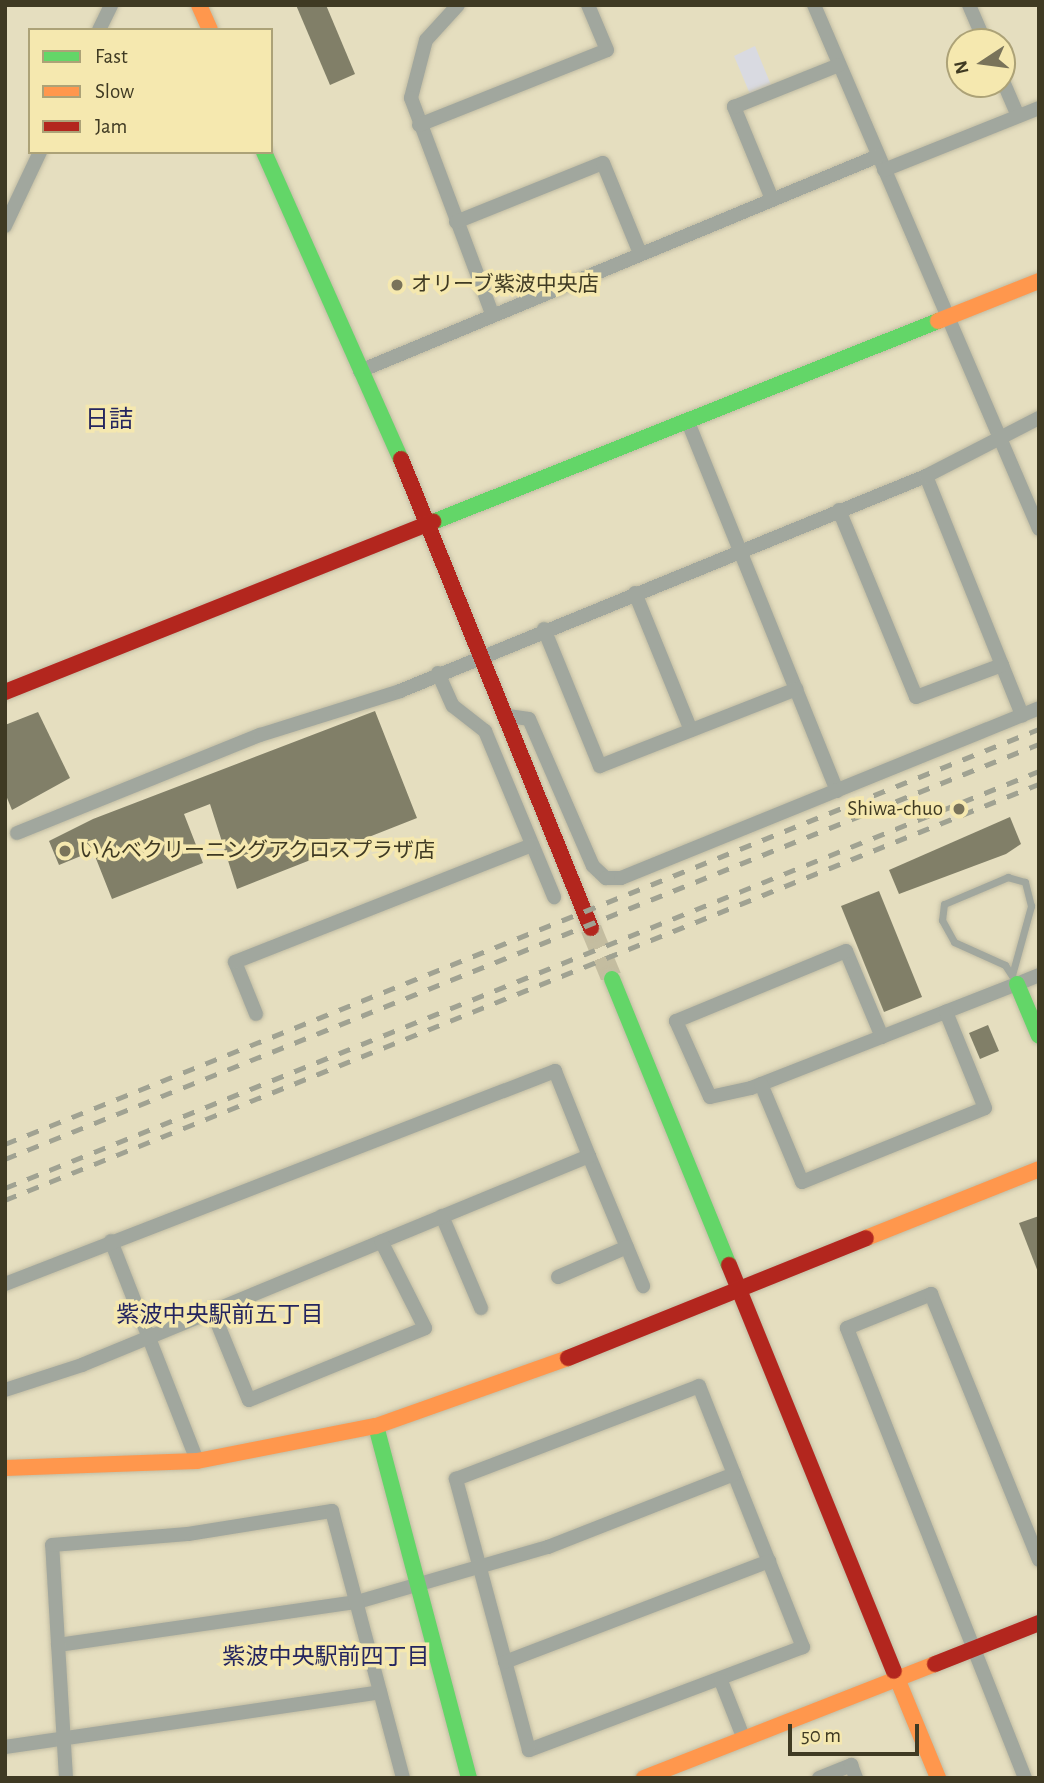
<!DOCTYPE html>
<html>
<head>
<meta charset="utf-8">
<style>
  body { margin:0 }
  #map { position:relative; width:1044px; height:1783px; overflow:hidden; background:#e5debf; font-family:"Alegreya Sans","Noto Sans JP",sans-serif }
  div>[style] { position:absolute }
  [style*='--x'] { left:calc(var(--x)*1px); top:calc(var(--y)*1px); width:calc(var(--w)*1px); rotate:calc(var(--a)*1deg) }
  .green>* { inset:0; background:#d9dae1 }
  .building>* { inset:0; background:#817f68 }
  .secondary-tunnel>* { height:21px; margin-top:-10.5px; transform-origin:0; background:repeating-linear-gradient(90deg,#c4bda0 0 21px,transparent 0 31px) }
  .roads { filter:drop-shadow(0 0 2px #c1bca3) drop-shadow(0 0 2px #c1bca3) }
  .lane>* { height:7px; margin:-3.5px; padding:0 3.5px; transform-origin:3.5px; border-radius:3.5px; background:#a1a79e }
  .street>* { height:14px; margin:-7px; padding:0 7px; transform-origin:7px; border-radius:7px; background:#a1a79e }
  .fast>* { height:16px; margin:-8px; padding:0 8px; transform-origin:8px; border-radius:8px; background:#63d668 }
  .slow>* { height:16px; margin:-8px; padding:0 8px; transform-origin:8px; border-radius:8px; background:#ff974d }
  .jam>* { height:16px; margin:-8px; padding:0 8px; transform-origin:8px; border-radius:8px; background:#b3261e }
  .rail>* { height:5px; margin-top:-2.5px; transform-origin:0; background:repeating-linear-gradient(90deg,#a0a292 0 12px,transparent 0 24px) }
  .dots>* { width:19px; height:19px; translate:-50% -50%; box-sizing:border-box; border:4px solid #f5e8af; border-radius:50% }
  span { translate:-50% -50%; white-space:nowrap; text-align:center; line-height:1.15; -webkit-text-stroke:7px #f5e8af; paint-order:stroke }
  .poi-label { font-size:21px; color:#3f3a23 }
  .left { translate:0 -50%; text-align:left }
  .right { translate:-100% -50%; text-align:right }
  .neighbourhood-label { font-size:23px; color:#24255f }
  .quarter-label { font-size:24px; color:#24255f }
  .frame { position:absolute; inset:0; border:7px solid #3f3a23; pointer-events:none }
  .legend { position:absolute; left:28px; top:28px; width:245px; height:126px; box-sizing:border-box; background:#f5e8af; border:2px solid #aca277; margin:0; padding:9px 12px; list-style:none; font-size:21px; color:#3f3a23 }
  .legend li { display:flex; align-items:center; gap:14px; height:35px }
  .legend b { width:35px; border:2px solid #aca277 }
  .north { position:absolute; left:946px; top:28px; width:70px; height:70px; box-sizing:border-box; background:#f5e8af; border:2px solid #aca277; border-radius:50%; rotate:257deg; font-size:19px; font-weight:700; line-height:28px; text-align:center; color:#3f3a23 }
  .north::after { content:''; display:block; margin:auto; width:24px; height:32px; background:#79735a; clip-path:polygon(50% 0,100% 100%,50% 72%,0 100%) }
  .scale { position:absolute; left:788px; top:1724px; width:131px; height:32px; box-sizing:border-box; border:4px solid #3f3a23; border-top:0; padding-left:9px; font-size:21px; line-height:24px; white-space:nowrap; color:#3f3a23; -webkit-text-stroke:5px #f5e8af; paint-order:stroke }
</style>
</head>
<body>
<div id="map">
  <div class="green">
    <div style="clip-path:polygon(755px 46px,771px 85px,750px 94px,734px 56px)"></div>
  </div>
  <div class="building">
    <div style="clip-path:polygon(296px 5px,326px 5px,355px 74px,330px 85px)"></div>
    <div style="clip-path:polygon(375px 711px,417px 818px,237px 889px,210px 804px,184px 814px,203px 863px,112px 899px,93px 851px,59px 865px,49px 841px,93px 819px)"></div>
    <div style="clip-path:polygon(38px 712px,70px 778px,12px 810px,5px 793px,5px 725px)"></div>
    <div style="clip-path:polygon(1010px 817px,1021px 844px,1006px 854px,899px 894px,889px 870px)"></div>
    <div style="clip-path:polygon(879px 891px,922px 997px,884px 1012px,841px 906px)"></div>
    <div style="clip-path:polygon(988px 1025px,999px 1051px,980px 1059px,969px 1033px)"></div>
    <div style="clip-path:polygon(1039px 1216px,1039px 1272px,1038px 1272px,1019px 1223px)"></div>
  </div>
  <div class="secondary-tunnel">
    <div style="--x:591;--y:928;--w:55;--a:67.6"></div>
  </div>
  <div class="roads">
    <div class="lane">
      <div style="--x:1012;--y:975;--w:72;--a:-74.6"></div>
      <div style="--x:1031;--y:906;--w:25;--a:-104"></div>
      <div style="--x:1025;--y:882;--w:18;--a:-164"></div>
      <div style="--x:1008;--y:877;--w:69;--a:157.1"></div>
      <div style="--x:944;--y:904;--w:16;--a:97"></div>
      <div style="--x:942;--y:920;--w:25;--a:61"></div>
      <div style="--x:954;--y:942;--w:56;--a:24.3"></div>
      <div style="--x:1005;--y:965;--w:20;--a:57"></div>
    </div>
    <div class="street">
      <div style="--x:458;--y:5;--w:47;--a:132.4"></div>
      <div style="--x:426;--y:40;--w:60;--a:104.5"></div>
      <div style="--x:411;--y:98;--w:231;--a:69.4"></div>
      <div style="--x:814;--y:5;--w:570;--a:66.76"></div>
      <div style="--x:969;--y:5;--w:40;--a:66.6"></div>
      <div style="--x:99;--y:30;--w:28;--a:-64"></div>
      <div style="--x:1002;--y:79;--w:40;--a:66.6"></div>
      <div style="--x:419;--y:125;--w:202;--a:-21.7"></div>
      <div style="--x:607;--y:50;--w:49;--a:-112.9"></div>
      <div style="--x:884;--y:170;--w:167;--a:-21.8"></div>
      <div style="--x:772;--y:199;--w:100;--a:-112.4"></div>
      <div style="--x:734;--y:107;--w:113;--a:-21.8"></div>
      <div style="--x:456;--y:222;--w:158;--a:-21.9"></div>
      <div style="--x:603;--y:163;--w:97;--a:67.7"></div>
      <div style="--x:5;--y:226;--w:82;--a:-64.7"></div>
      <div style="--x:360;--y:371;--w:561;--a:-22.54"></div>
      <div style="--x:688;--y:422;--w:398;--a:68"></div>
      <div style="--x:926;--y:476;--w:258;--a:68.1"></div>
      <div style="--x:839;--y:510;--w:202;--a:67.6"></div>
      <div style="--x:916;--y:697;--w:92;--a:-20.4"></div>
      <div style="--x:635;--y:593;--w:148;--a:67.8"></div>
      <div style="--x:544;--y:629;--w:148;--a:67.8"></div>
      <div style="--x:600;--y:766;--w:211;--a:-21.4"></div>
      <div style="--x:438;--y:673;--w:36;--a:66"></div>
      <div style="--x:453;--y:706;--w:41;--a:38"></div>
      <div style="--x:485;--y:731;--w:180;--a:67.4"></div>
      <div style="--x:508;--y:716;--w:21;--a:8"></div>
      <div style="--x:529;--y:719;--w:160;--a:66.5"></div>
      <div style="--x:593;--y:866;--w:18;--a:43"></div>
      <div style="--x:606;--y:878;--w:15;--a:0"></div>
      <div style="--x:621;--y:878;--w:451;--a:-22.1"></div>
      <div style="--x:17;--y:833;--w:262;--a:-22"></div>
      <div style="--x:260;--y:735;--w:147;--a:-17.4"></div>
      <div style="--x:400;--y:691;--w:568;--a:-22.23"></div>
      <div style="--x:926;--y:476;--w:127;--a:-27.2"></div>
      <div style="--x:256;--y:1014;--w:56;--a:-112"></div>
      <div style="--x:235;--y:962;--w:319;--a:-21.5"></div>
      <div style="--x:882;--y:1037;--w:93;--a:-112.7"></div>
      <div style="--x:846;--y:951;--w:184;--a:157.6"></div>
      <div style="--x:676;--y:1021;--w:83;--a:65.9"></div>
      <div style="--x:710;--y:1097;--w:42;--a:-12.4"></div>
      <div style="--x:751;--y:1088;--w:286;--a:-21.4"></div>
      <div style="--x:1017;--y:984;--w:24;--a:-22"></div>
      <div style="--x:761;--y:1084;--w:106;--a:67.3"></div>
      <div style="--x:802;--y:1182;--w:197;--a:-22"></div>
      <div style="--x:985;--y:1108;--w:104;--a:-112.1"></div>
      <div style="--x:589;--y:1156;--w:141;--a:67.4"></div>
      <div style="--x:442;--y:1216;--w:100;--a:67"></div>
      <div style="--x:111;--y:1241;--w:236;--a:68.6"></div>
      <div style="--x:558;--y:1277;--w:75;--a:-23.5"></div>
      <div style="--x:5;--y:1284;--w:590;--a:-21.17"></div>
      <div style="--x:555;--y:1071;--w:92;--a:68.2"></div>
      <div style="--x:589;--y:1156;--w:548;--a:157.6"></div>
      <div style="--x:82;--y:1365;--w:81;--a:162"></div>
      <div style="--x:212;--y:1310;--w:97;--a:67.7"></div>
      <div style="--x:249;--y:1400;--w:190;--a:-22.2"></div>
      <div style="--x:425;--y:1328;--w:97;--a:-116.8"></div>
      <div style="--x:699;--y:1386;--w:281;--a:68.3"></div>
      <div style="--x:803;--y:1647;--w:293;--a:159.4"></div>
      <div style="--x:529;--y:1750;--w:281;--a:-105.1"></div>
      <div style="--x:456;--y:1479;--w:260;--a:-20.9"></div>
      <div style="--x:58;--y:1645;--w:302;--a:-8.2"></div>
      <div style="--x:357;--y:1602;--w:199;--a:-16.1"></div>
      <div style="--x:548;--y:1547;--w:200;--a:-21.4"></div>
      <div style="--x:505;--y:1662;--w:283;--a:-20.9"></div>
      <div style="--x:721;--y:1681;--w:62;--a:68.4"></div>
      <div style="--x:5;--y:1747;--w:379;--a:-8.3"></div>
      <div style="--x:66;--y:1778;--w:233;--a:-93.4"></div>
      <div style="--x:52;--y:1545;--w:136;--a:-4.6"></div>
      <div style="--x:188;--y:1534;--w:146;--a:-9.1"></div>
      <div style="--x:332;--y:1511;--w:276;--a:75.1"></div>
      <div style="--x:819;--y:1778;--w:35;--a:-22"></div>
      <div style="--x:851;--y:1765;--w:14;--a:69"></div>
      <div style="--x:1025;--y:1778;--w:484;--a:-111.6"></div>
      <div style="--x:847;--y:1328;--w:91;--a:-22"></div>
      <div style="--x:931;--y:1294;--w:287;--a:67.9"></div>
    </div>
    <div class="fast">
      <div style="--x:264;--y:152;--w:336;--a:66"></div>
      <div style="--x:433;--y:522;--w:544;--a:-21.7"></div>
      <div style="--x:612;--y:979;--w:309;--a:67.8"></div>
      <div style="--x:1017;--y:984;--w:56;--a:67.1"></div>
      <div style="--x:376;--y:1426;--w:364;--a:75.2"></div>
    </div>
    <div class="slow">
      <div style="--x:199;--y:5;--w:27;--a:66"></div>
      <div style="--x:938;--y:321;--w:109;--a:-21.6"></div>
      <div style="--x:866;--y:1238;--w:186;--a:-21.7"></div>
      <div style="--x:5;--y:1468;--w:192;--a:-2.1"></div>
      <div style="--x:197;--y:1461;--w:182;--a:-11.1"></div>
      <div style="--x:376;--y:1426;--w:204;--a:-19.5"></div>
      <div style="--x:894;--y:1671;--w:116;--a:67.6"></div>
      <div style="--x:644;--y:1778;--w:313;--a:-21.4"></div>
    </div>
    <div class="jam">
      <div style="--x:401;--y:459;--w:506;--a:67.95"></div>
      <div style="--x:5;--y:692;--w:461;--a:-21.7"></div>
      <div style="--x:729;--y:1265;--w:438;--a:67.9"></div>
      <div style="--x:568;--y:1358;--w:321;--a:-21.9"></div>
      <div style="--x:935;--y:1664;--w:112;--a:-21.5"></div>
    </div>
  </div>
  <div class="rail">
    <div style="--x:5;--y:1144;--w:1114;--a:-21.87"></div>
    <div style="--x:5;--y:1159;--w:1114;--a:-21.87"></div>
    <div style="--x:5;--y:1188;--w:1115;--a:-21.96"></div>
    <div style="--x:5;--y:1200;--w:1115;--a:-21.92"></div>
  </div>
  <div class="dots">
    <div style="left:397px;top:285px;background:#79735a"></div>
    <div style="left:959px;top:809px;background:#79735a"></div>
    <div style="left:65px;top:851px;background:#79735a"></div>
  </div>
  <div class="poi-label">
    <span class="left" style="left:411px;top:285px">オリーブ紫波中央店</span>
    <span class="right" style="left:943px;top:809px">Shiwa-chuo</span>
    <span class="left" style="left:79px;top:851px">いんべクリーニングアクロスプラザ店</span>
  </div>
  <div class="neighbourhood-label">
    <span style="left:220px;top:1316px">紫波中央駅前五丁目</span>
    <span style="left:326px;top:1658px">紫波中央駅前四丁目</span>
  </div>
  <div class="quarter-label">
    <span style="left:109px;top:421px">日詰</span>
  </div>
  <div class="frame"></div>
  <ul class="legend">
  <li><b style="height:9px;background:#63d668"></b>Fast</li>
  <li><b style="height:9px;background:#ff974d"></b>Slow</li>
  <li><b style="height:9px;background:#b3261e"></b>Jam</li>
  </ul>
  <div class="north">N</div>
  <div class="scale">50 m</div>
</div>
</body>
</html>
